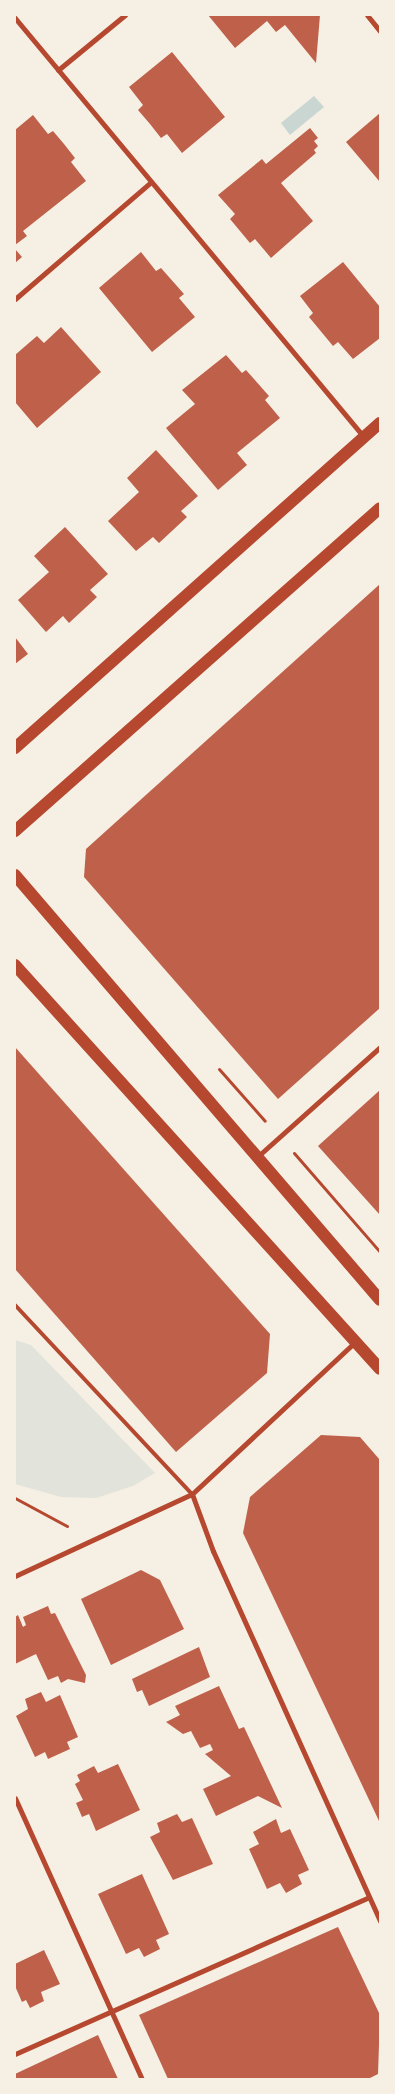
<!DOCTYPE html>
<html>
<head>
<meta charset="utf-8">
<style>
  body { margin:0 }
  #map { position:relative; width:395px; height:2094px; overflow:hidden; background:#f6efe4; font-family:"Sofia Sans Condensed",sans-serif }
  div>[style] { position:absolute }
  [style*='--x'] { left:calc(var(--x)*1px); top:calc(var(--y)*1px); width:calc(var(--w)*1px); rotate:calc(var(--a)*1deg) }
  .green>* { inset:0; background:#e2e4dc }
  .water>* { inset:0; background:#c9d6d2 }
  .building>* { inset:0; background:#bf614a }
  .path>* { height:3px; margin:-1.5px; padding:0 1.5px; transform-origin:1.5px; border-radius:1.5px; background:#b5482f }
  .service>* { height:4px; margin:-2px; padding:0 2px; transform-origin:2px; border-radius:2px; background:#b5482f }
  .minor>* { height:5px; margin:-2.5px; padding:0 2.5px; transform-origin:2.5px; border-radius:2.5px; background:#b5482f }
  .primary>* { height:12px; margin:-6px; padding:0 6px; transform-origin:6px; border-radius:6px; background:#b5482f }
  span { translate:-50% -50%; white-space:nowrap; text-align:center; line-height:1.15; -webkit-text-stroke:4px #f6efe4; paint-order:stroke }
  .frame { position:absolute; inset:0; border:16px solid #f6efe4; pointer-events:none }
</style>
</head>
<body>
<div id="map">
  <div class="green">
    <div style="clip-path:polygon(15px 1340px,31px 1345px,155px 1473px,133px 1486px,96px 1498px,61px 1497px,15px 1484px)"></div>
  </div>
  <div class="water">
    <div style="clip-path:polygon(314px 96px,324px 107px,290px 135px,281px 123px)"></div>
  </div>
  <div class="building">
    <div style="clip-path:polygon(208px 15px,320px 15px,316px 63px,285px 25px,276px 32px,267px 21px,235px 48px)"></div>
    <div style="clip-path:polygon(172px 52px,225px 117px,182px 153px,167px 134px,161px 138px,150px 124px,138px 110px,143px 105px,129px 87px)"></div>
    <div style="clip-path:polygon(380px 113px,380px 182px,346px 142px)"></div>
    <div style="clip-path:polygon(33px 115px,48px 134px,53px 131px,64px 144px,75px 158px,71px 162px,86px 181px,23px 231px,27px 236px,15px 245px,15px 130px)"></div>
    <div style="clip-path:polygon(310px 128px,318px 138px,314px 141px,318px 146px,314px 150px,316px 153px,281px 183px,313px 221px,271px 258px,255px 239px,250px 243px,230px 219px,235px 214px,218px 195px,262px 159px,266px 164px)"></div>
    <div style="clip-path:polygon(15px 249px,22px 257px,15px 263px)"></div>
    <div style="clip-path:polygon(141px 252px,156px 271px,161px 268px,184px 294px,179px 298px,195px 317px,152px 352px,99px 288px)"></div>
    <div style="clip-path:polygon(343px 262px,380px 307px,380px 338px,353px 359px,338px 342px,333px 346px,309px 317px,313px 313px,300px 296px)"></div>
    <div style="clip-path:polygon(61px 327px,101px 372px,37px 428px,15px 402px,15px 355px,37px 336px,44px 343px)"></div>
    <div style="clip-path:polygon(226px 355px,242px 373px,246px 370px,269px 396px,265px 400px,280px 418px,237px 453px,247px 465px,218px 490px,166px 428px,195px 404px,182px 390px)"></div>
    <div style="clip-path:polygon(156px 450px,198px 496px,181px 511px,187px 517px,159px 543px,153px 537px,136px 551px,108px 521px,139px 492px,127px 478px)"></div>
    <div style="clip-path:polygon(65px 527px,108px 574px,90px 590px,97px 597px,69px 623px,63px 616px,46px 632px,18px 600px,49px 572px,34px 556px)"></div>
    <div style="clip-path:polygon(380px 584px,380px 1008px,278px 1099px,84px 877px,86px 849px)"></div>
    <div style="clip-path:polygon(15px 637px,28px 654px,15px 664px)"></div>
    <div style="clip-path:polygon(15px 1047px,270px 1334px,267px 1373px,176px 1452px,15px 1269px)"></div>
    <div style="clip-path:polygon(380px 1090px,380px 1215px,318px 1146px)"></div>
    <div style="clip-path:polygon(321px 1435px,360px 1437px,380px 1460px,380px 1823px,243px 1533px,250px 1497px)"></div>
    <div style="clip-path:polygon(141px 1570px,160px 1580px,184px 1629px,111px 1665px,81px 1599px)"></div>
    <div style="clip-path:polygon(48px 1606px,51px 1614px,55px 1613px,86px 1675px,85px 1683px,68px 1679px,61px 1683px,58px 1676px,48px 1680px,36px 1654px,15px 1664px,15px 1617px,18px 1615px,23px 1627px,26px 1625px,23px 1617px)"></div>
    <div style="clip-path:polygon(199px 1647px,210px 1677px,149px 1706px,142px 1690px,137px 1692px,132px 1679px)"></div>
    <div style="clip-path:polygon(219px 1686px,239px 1729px,244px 1727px,282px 1808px,258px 1796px,216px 1816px,203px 1789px,231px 1776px,205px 1754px,213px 1750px,210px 1744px,200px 1748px,191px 1731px,183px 1734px,166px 1722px,180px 1715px,175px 1706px)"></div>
    <div style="clip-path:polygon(41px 1692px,46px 1702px,60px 1695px,78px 1737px,67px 1742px,70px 1749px,48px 1759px,45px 1752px,35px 1757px,16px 1716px,28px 1709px,25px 1699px)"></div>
    <div style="clip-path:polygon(118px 1764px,140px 1810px,96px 1831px,89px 1814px,82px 1817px,76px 1803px,83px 1800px,75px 1784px,80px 1781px,77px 1775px,94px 1766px,98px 1773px)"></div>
    <div style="clip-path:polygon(177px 1814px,182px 1822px,192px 1818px,213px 1864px,173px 1880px,150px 1837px,160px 1832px,157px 1823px)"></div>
    <div style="clip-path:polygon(276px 1819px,281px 1833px,290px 1829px,309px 1870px,298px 1875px,302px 1884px,286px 1893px,280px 1883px,267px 1889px,249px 1849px,259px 1844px,253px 1832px)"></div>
    <div style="clip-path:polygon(142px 1874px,169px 1934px,156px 1940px,160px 1949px,144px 1957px,139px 1948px,126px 1954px,98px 1894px)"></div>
    <div style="clip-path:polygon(338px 1927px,380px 2015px,378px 2074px,368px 2079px,168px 2079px,139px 2015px)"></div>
    <div style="clip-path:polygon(44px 1950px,60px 1984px,41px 1992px,44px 2001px,30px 2008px,26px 2000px,22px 2002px,15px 1986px,15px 1964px)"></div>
    <div style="clip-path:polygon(98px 2035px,118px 2079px,15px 2079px,15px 2074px)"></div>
  </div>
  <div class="path">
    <div style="--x:219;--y:1069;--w:69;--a:48.5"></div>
    <div style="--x:294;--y:1153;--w:131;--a:49"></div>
    <div style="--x:15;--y:1498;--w:59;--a:28.3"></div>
  </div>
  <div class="service">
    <div style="--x:15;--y:1305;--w:259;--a:46.9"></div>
  </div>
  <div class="minor">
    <div style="--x:367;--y:15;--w:21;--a:51"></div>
    <div style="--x:15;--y:18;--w:545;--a:50.21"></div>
    <div style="--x:58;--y:70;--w:87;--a:-39.4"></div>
    <div style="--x:15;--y:299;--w:178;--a:-40.7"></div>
    <div style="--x:257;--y:1157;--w:165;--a:-41.8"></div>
    <div style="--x:192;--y:1494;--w:61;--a:69.8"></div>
    <div style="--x:213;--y:1551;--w:406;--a:65.7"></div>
    <div style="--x:15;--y:1576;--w:195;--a:-24.9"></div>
    <div style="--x:192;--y:1494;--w:221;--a:-43"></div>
    <div style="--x:15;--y:1798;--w:308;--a:65.7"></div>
    <div style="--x:15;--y:2054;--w:387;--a:-23.9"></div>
  </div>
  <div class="primary">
    <div style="--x:15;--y:748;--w:489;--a:-41.7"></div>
    <div style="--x:15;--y:831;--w:487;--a:-41.5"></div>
    <div style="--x:15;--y:875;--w:560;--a:49.34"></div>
    <div style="--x:15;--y:965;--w:544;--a:47.9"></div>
  </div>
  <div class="frame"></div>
</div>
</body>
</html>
